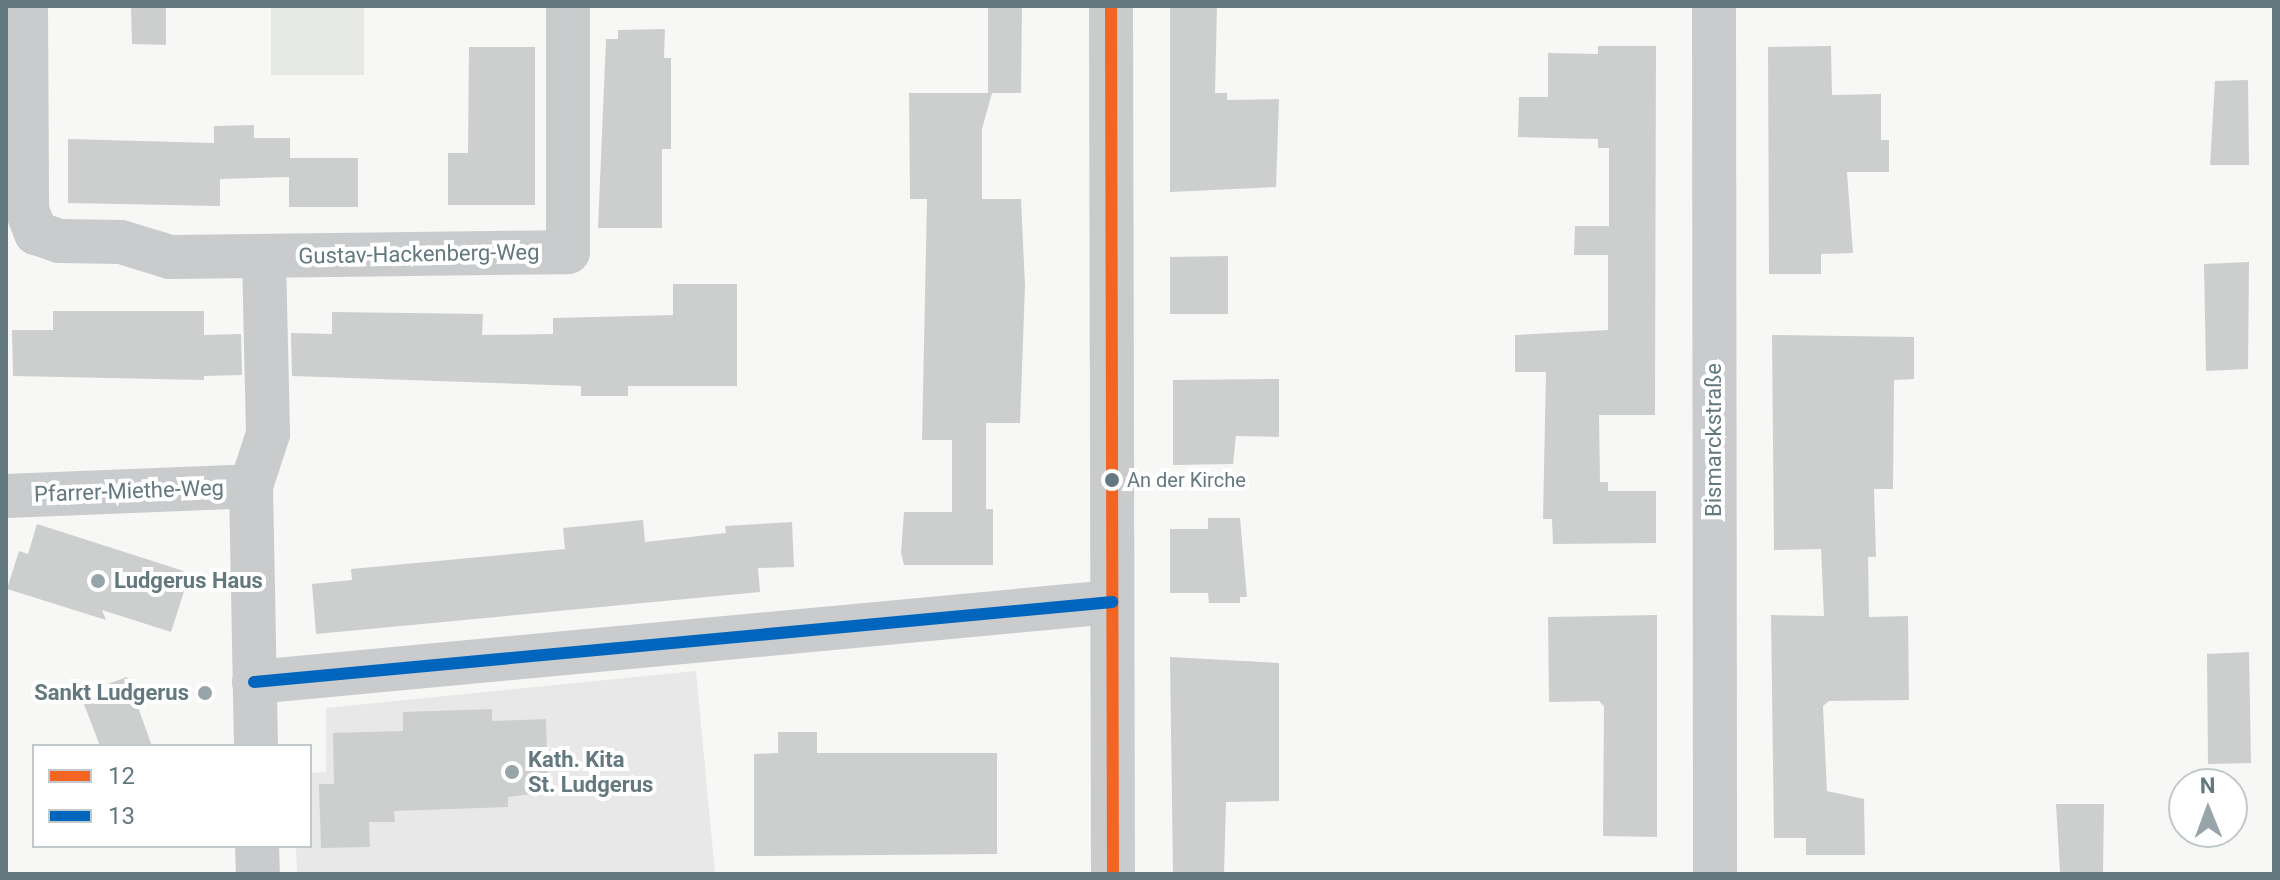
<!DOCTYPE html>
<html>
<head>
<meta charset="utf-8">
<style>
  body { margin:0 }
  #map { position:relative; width:2280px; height:880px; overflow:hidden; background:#f7f7f6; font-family:Roboto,sans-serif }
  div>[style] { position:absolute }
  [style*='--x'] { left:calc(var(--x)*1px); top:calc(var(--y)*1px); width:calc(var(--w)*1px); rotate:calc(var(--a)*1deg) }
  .built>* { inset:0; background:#e7e8e7 }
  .green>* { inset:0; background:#e6e9e3 }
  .building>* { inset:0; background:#cdcfcf }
  .minor>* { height:44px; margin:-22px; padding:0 22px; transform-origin:22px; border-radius:22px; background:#c9cbcc }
  .bus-1>* { height:12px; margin:-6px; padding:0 6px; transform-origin:6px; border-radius:6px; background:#f26522 }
  .bus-2>* { height:12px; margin:-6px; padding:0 6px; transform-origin:6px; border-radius:6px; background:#0065bd }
  .dots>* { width:22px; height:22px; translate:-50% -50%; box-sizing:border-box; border:4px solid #fff; border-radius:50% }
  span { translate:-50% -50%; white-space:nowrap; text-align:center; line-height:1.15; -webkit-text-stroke:8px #fff; paint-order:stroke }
  .bus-label { font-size:20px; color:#63787f }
  .left { translate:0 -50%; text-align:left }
  .street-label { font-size:22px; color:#63787f }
  .poi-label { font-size:22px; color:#63787f; font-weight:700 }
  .right { translate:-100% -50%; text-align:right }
  .frame { position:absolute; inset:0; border:8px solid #63787f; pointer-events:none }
  .legend { position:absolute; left:32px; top:744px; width:280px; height:104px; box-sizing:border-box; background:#fff; border:2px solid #c1c9cc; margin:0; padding:10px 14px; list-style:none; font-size:24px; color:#63787f }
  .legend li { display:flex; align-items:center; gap:16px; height:40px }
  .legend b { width:40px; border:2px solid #c1c9cc }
  .north { position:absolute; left:2168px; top:768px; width:80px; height:80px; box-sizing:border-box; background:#fff; border:2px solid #c1c9cc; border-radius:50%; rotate:359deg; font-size:22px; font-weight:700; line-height:32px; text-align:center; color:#63787f }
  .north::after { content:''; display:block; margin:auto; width:28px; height:36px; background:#97a4a9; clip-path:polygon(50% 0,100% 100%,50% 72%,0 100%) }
</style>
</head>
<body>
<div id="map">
  <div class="built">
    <div style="clip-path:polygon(696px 671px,715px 874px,297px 874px,296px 846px,310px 846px,310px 773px,326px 772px,326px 708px)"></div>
  </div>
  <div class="green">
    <div style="clip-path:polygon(271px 6px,364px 6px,364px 75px,271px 75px)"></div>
  </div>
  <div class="building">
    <div style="clip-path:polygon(131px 6px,166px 6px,166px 45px,132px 44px)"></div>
    <div style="clip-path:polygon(988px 6px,1022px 6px,1021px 93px,988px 93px)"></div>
    <div style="clip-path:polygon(1170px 6px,1217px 6px,1215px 93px,1227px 93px,1227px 100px,1279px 99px,1276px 187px,1170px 192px)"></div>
    <div style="clip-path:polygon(665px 29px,664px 58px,671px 58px,671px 149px,662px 149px,662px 228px,598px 228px,606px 39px,618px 39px,618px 30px)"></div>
    <div style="clip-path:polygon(1598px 46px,1656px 46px,1655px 415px,1599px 415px,1600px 482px,1608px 482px,1608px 491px,1656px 491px,1656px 543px,1553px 544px,1552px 519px,1543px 519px,1546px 372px,1515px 372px,1515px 335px,1608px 330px,1608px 255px,1574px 255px,1575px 226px,1609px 226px,1609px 148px,1598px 148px,1598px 139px,1518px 137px,1519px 97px,1548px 97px,1548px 53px,1598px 54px)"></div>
    <div style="clip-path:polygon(1831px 46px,1832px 95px,1881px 94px,1881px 140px,1889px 140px,1889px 172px,1847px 172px,1853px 253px,1821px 254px,1821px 274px,1769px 274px,1768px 47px)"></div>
    <div style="clip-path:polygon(469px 47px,535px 47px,535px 205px,448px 205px,448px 153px,468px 153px)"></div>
    <div style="clip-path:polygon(2248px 80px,2249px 165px,2210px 165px,2215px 81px)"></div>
    <div style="clip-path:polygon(909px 93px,992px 93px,982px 129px,982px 199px,1021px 199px,1025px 286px,1020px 423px,986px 423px,986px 509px,993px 509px,993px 565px,904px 565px,901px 553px,904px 512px,952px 512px,952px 440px,922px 440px,927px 199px,910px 199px)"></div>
    <div style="clip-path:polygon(254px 125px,254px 138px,290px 138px,290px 158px,358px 158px,358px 207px,289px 207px,289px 177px,220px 179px,220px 206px,68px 203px,68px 139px,214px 143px,214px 126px)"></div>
    <div style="clip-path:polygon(1228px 256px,1228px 314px,1170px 314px,1170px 257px)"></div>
    <div style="clip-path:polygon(2249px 262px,2248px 369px,2206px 371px,2204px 264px)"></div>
    <div style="clip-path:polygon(673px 284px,737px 284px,737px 386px,628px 386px,628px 396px,581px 396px,581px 386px,292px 376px,291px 333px,332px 334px,332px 312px,483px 314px,482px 335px,553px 334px,553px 318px,673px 315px)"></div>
    <div style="clip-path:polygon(53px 311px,204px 311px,204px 335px,241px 334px,242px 375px,204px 376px,204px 380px,13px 376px,12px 330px,53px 330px)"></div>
    <div style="clip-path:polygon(1772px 335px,1914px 337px,1914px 379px,1894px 380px,1893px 489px,1874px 489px,1876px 557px,1868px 557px,1869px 617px,1908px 616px,1909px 700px,1829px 701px,1823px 706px,1827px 791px,1864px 799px,1865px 855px,1806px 855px,1806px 838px,1774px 838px,1771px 615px,1824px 616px,1821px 549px,1774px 550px)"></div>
    <div style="clip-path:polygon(1279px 379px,1279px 437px,1236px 436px,1233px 464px,1173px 465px,1173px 380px)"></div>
    <div style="clip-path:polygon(1208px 518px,1240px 518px,1247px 597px,1240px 597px,1240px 603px,1209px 603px,1208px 593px,1170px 593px,1170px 529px,1208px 529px)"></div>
    <div style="clip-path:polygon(643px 520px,645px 542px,726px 533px,725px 526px,792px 522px,794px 567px,758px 568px,760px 592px,316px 634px,312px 584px,352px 580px,351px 569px,565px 549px,563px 528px)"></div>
    <div style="clip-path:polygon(37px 524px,190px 573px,171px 632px,102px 610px,106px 620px,7px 589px,19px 551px,28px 554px)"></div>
    <div style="clip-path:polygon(1657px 615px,1657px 837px,1603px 836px,1604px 706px,1599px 701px,1549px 702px,1548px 617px)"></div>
    <div style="clip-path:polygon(2249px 652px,2251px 763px,2208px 764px,2207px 654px)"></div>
    <div style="clip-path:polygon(1170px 657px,1279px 663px,1279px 801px,1226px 802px,1224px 874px,1173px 874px)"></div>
    <div style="clip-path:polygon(127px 677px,152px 746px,100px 746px,80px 694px)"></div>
    <div style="clip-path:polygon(492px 709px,492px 721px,546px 719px,548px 792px,508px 797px,508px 807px,394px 811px,395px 822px,369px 822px,370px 847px,321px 848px,319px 784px,334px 784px,333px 733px,403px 731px,403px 712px)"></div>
    <div style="clip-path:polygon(778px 732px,817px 732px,817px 753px,997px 753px,997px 854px,754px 856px,754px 754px,778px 753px)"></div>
    <div style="clip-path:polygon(2056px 804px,2104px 804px,2103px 872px,2060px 873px)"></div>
  </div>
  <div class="minor">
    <div style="--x:26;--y:6;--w:204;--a:89.7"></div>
    <div style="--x:27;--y:210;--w:25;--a:69"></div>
    <div style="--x:36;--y:233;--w:24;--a:19"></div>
    <div style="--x:59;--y:241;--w:62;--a:0.9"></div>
    <div style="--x:121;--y:242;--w:51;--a:17"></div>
    <div style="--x:170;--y:257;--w:398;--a:-0.7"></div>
    <div style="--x:568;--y:252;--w:246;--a:-90"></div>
    <div style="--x:1111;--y:6;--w:868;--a:89.87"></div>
    <div style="--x:1714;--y:6;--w:868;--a:89.93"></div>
    <div style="--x:6;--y:496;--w:245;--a:-2.3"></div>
    <div style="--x:254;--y:682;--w:862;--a:-5.33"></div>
    <div style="--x:256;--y:746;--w:260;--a:-91.1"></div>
    <div style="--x:251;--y:486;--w:55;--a:-71.9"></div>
    <div style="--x:268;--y:434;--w:177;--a:-91.3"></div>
    <div style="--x:257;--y:846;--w:28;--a:88"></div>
  </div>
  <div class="bus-1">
    <div style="--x:1111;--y:6;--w:868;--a:89.87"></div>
  </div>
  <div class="bus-2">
    <div style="--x:254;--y:682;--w:862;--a:-5.33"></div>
  </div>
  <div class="dots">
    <div style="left:1112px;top:480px;background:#63787f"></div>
    <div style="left:98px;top:581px;background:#97a4a9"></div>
    <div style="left:205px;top:693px;background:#97a4a9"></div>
    <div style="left:512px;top:772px;background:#97a4a9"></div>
  </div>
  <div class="bus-label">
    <span class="left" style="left:1127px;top:480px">An der Kirche</span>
  </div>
  <div class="street-label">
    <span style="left:419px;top:254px;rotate:-1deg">Gustav-Hackenberg-Weg</span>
    <span style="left:1714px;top:440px;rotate:-90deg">Bismarckstraße</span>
    <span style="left:129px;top:491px;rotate:-2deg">Pfarrer-Miethe-Weg</span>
  </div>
  <div class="poi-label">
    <span class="left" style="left:114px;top:581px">Ludgerus Haus</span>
    <span class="right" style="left:189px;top:693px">Sankt Ludgerus</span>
    <span class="left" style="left:528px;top:772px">Kath. Kita<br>St. Ludgerus</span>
  </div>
  <div class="frame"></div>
  <ul class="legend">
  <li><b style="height:10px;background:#f26522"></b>12</li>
  <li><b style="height:10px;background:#0065bd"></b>13</li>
  </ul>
  <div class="north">N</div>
</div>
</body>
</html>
